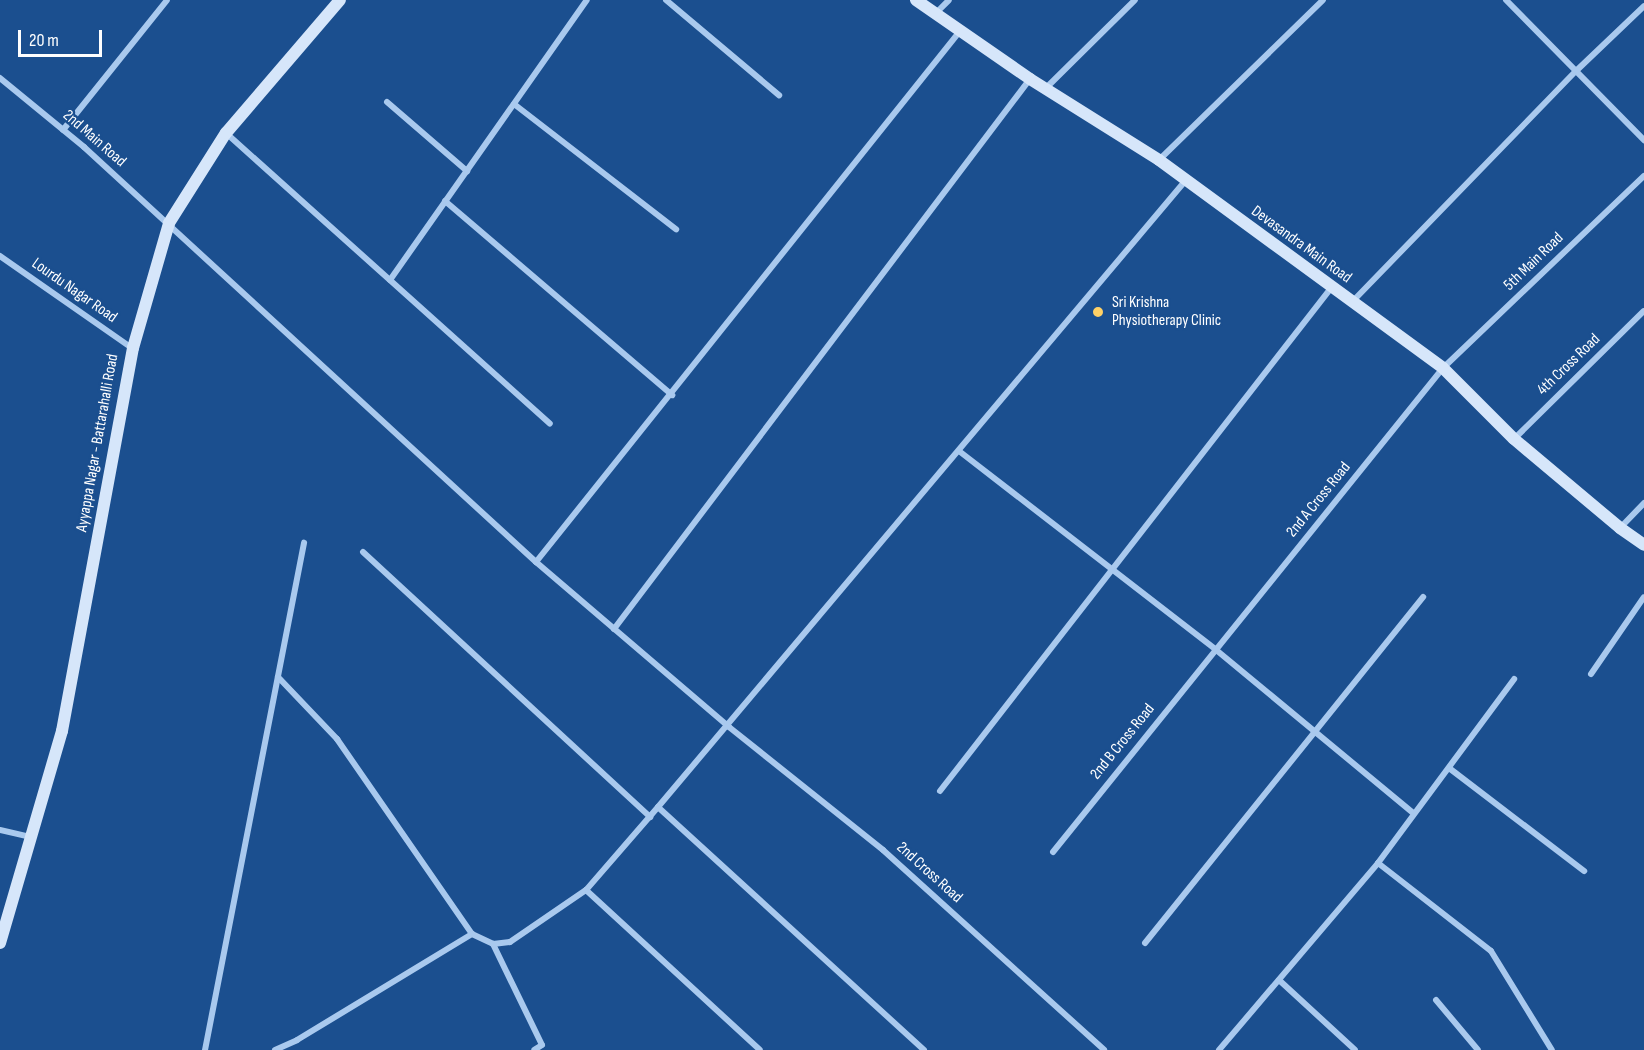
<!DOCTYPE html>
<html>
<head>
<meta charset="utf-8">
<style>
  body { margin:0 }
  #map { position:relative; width:1644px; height:1050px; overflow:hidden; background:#1b4f8f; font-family:"Sofia Sans Condensed",sans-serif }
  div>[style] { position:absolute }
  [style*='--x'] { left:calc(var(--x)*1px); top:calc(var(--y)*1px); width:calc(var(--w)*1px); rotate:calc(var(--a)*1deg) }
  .minor>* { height:6px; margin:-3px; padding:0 3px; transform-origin:3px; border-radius:3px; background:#a9c9ee }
  .secondary>* { height:12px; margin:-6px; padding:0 6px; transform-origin:6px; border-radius:6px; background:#d6e6fa }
  .dots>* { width:16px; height:16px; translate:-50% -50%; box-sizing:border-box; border:3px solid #1b4f8f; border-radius:50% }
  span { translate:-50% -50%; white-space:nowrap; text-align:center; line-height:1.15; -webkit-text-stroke:5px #1b4f8f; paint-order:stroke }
  .street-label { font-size:16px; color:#fff }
  .poi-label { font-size:16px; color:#fff }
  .left { translate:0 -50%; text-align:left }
  .scale { position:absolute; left:18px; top:30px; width:84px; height:27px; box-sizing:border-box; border:3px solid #fff; border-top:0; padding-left:8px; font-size:18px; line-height:21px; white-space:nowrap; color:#fff; -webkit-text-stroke:4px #1b4f8f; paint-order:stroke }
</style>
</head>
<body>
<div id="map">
  <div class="minor">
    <div style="--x:666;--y:0;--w:148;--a:40.1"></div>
    <div style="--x:1506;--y:0;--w:197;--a:45.4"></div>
    <div style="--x:936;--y:13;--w:18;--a:-45"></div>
    <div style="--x:0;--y:78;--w:109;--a:39.4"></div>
    <div style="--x:84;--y:147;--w:614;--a:42.56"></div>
    <div style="--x:536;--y:562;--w:254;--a:40.5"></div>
    <div style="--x:729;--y:727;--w:197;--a:38.6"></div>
    <div style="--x:883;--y:850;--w:298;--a:42.1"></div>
    <div style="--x:1046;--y:88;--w:125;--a:-44.7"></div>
    <div style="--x:387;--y:102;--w:106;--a:40.8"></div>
    <div style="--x:514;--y:104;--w:205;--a:37.7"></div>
    <div style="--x:63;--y:130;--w:166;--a:-51.3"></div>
    <div style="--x:226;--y:133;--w:435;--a:41.9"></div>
    <div style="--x:1159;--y:160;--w:229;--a:-44.3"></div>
    <div style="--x:445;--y:201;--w:299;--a:40.5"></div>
    <div style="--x:0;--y:256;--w:161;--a:34.9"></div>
    <div style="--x:390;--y:280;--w:342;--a:-54.9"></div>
    <div style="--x:1352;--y:302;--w:322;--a:-45.9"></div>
    <div style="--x:1576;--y:71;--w:94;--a:-43.7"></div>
    <div style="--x:1514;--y:439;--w:182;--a:-44.6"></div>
    <div style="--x:959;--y:451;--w:324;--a:37.7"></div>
    <div style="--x:1215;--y:649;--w:257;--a:39.6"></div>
    <div style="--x:1620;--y:528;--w:35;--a:-46"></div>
    <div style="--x:363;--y:552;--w:391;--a:42.7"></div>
    <div style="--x:536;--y:562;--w:680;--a:-51.39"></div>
    <div style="--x:614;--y:629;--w:690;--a:-52.9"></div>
    <div style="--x:1591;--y:674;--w:93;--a:-55.5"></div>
    <div style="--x:278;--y:677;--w:86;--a:46.4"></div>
    <div style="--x:337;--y:739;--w:237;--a:55.3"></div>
    <div style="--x:1449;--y:768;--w:170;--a:37.3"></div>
    <div style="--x:940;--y:791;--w:637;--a:-52.14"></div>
    <div style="--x:658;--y:807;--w:110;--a:130.9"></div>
    <div style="--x:586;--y:890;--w:236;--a:42.6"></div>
    <div style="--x:0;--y:830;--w:32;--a:13"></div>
    <div style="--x:1053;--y:852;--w:622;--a:-51.14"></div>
    <div style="--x:1443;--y:368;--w:278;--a:-43.7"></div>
    <div style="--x:1378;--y:863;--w:143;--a:37.9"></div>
    <div style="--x:1491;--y:951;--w:116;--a:58.4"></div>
    <div style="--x:1145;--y:943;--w:444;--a:-51.2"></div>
    <div style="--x:493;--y:944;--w:112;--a:64.1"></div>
    <div style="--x:542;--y:1045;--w:9;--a:148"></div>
    <div style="--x:1279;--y:980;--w:103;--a:42.6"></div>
    <div style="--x:1436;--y:1000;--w:65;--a:50"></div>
    <div style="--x:205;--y:1050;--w:517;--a:-78.95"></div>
    <div style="--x:275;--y:1050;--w:24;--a:-24"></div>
    <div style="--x:297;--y:1040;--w:205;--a:-31.2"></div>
    <div style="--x:472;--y:934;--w:23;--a:25"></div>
    <div style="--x:493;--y:944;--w:17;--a:-7"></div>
    <div style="--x:510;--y:942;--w:92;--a:-34.4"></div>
    <div style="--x:924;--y:1050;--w:360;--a:-137.6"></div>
    <div style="--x:658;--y:807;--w:820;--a:-49.9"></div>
    <div style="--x:1219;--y:1050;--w:245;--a:-49.6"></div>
    <div style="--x:1378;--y:863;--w:229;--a:-53.5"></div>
  </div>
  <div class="secondary">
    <div style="--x:916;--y:0;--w:139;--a:34.7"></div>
    <div style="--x:1030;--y:79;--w:152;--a:32.1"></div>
    <div style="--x:1159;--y:160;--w:352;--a:36.2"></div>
    <div style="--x:1443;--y:368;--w:100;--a:45"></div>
    <div style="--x:1514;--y:439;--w:138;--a:40"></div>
    <div style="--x:1620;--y:528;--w:29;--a:35"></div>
    <div style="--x:0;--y:943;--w:221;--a:-73.7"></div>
    <div style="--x:62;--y:731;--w:390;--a:-79.5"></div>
    <div style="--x:133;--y:348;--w:130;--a:-73.9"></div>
    <div style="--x:169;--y:223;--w:107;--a:-57.7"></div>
    <div style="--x:226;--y:133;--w:175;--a:-49.4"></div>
  </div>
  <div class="dots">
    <div style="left:1098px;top:312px;background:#ffd166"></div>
  </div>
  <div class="street-label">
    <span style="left:94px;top:139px;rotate:41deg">2nd Main Road</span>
    <span style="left:1301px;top:245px;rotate:36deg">Devasandra Main Road</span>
    <span style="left:1534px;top:262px;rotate:-44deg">5th Main Road</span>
    <span style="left:74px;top:291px;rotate:35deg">Lourdu Nagar Road</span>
    <span style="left:1569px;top:365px;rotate:-44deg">4th Cross Road</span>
    <span style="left:98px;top:443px;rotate:-80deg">Ayyappa Nagar - Battarahalli Road</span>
    <span style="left:1319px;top:500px;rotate:-51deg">2nd A Cross Road</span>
    <span style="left:1123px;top:742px;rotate:-51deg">2nd B Cross Road</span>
    <span style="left:929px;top:873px;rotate:42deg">2nd Cross Road</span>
  </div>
  <div class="poi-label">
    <span class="left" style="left:1112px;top:312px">Sri Krishna<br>Physiotherapy Clinic</span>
  </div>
  <div class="scale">20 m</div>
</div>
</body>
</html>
